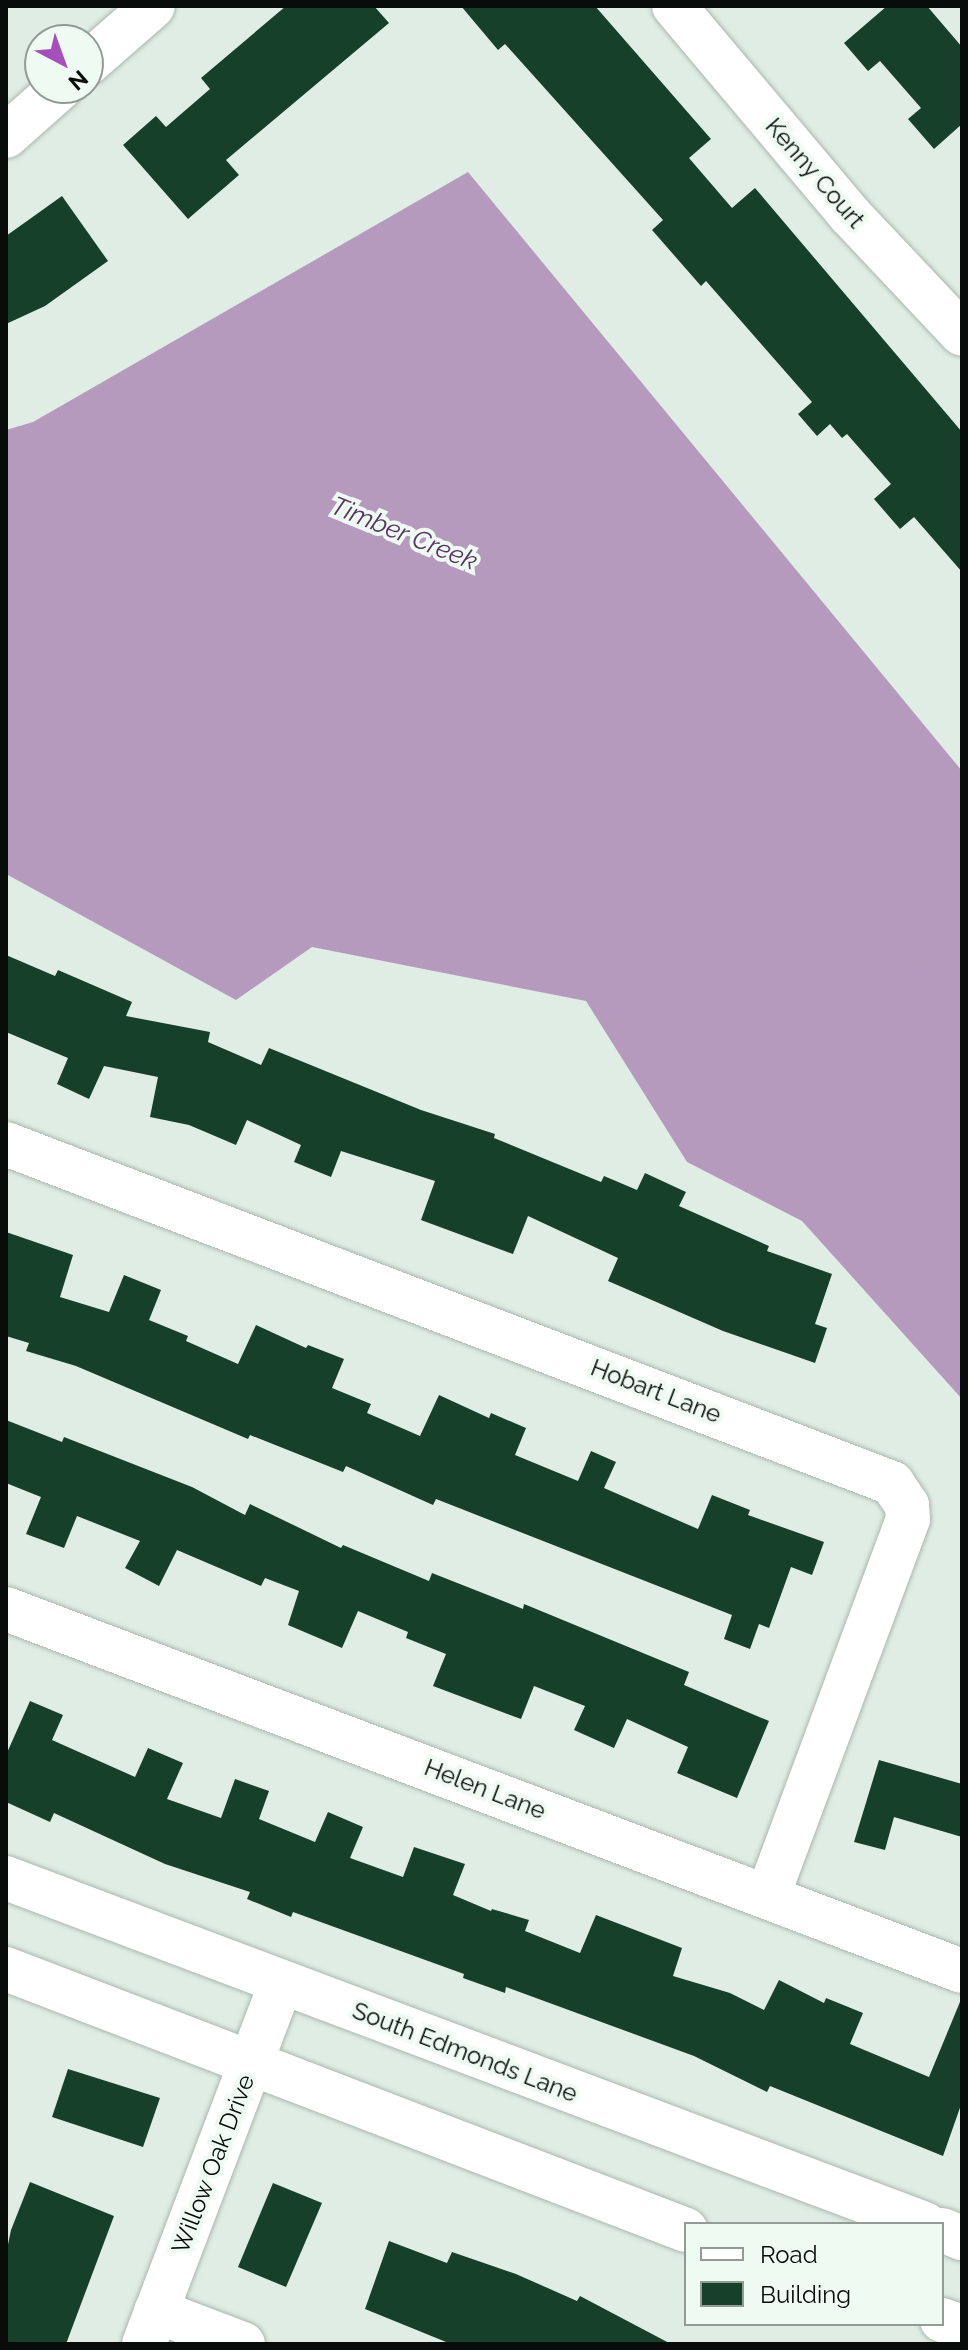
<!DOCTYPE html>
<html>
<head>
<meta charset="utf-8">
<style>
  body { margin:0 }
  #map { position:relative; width:968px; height:2350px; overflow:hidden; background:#e0ede5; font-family:Raleway,sans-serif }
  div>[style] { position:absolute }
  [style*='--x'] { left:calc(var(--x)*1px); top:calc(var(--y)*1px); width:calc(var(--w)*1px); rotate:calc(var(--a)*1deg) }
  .forest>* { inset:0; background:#b69abe }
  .river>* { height:62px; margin:-31px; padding:0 31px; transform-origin:31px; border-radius:31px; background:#b69abe }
  .building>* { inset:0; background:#17402a }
  .roads { filter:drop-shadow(0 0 2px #aab6ae) drop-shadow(0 0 2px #aab6ae) }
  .minor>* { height:44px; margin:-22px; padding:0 22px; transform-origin:22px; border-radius:22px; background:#fff }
  .major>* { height:44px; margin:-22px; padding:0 22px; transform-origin:22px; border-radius:22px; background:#fff }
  span { translate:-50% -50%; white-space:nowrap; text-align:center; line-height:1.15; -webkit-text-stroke:8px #eefaf2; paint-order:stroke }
  .street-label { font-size:24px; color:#080c0a }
  .water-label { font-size:26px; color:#573262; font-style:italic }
  .frame { position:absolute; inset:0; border:8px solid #080c0a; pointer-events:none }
  .legend { position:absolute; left:684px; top:2222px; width:260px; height:104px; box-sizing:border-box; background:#eefaf2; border:2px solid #929b95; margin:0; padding:10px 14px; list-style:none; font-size:24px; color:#080c0a }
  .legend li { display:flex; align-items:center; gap:16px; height:40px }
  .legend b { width:40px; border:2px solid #929b95 }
  .north { position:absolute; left:24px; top:24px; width:80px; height:80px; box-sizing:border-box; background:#eefaf2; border:2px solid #929b95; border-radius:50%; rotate:139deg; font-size:22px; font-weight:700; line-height:32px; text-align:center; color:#080c0a }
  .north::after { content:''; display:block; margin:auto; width:28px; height:36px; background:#a54fbc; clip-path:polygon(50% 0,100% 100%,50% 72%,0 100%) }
</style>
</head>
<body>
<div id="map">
  <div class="forest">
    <div style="clip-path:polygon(468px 172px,962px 771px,962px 1399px,802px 1221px,687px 1162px,586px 1001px,312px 947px,236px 1000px,6px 874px,6px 430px,33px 422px)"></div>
  </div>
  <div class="river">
    <div style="--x:6;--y:687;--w:86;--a:-32.2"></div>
    <div style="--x:79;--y:641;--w:129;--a:-39.4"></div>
    <div style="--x:179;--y:559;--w:105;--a:-33.4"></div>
    <div style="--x:267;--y:501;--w:51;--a:-2.2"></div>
    <div style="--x:318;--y:499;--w:164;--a:20.3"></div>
    <div style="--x:472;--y:556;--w:93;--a:38"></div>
    <div style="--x:545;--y:613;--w:55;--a:56"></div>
    <div style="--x:576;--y:659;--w:134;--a:102.5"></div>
    <div style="--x:547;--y:790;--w:120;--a:61.7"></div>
    <div style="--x:604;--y:896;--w:96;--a:56.5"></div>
    <div style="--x:657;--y:976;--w:46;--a:29.9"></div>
    <div style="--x:697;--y:999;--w:37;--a:-5"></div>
    <div style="--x:734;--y:996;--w:132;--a:-21.7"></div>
    <div style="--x:857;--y:947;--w:52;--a:-7.7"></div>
    <div style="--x:909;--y:940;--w:39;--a:18"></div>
    <div style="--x:946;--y:952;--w:22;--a:43"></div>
  </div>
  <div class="building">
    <div style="clip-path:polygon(286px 6px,374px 6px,389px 23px,226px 160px,239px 175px,188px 219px,123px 145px,156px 116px,166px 127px,210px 89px,201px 78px)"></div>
    <div style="clip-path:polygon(461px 6px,595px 6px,711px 139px,689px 158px,732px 208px,755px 188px,962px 432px,962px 572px,914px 517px,900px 529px,874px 499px,891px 484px,847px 434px,842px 438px,830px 424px,817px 436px,798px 414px,812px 402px,706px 281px,701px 286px,652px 230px,663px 220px,505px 44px,498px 50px)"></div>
    <div style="clip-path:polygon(887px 6px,927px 6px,962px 47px,962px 124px,934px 149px,908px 119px,921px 108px,880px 61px,868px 71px,844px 43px)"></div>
    <div style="clip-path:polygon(62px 196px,108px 261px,45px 306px,6px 324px,6px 236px)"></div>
    <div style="clip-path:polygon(6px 955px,55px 976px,58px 970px,132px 1002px,126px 1016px,210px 1032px,208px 1042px,261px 1065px,269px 1048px,421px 1110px,495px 1134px,494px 1138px,601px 1182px,604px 1176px,637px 1190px,645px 1173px,686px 1192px,679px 1206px,769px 1246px,767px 1251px,832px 1274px,815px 1324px,827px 1328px,815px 1363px,723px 1331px,608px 1281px,618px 1258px,528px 1216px,513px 1254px,421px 1220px,435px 1181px,341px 1151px,331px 1177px,294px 1162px,301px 1145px,247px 1120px,236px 1145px,189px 1125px,150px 1117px,158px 1077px,104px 1066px,89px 1099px,57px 1084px,68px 1058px,6px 1032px)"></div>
    <div style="clip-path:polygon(6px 1232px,73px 1255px,60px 1297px,109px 1312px,124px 1275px,161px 1290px,149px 1320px,188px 1336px,186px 1341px,238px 1364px,256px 1325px,306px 1348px,308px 1345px,344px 1359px,332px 1388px,371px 1404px,367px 1413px,420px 1436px,439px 1395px,489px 1418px,491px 1413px,526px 1428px,515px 1455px,578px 1481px,591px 1451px,616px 1462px,604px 1488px,698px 1529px,712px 1495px,750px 1510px,748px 1515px,824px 1542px,812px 1575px,791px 1567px,769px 1628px,759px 1624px,750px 1649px,724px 1639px,732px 1615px,436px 1499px,433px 1505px,346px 1466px,343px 1472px,250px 1435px,248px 1439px,76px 1366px,26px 1351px,29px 1343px,6px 1336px)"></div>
    <div style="clip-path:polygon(6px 1420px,62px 1442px,64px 1437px,192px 1487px,245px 1515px,250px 1504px,341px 1548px,343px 1545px,429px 1581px,432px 1573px,523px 1609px,524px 1604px,689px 1672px,684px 1685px,769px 1721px,737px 1798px,677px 1773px,688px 1747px,627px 1719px,614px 1748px,574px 1730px,585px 1706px,534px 1686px,521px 1719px,433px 1686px,446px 1654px,406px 1638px,408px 1632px,358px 1611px,342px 1648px,288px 1625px,299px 1591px,265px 1578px,261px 1586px,177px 1550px,159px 1586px,125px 1568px,140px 1541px,77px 1516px,64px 1548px,26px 1534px,41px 1497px,6px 1483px)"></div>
    <div style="clip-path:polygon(30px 1701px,63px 1715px,52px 1740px,135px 1777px,148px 1748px,183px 1763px,167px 1799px,221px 1818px,235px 1779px,269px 1791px,259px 1819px,315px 1842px,328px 1812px,363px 1827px,350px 1858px,403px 1877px,414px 1847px,465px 1864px,453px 1895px,491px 1911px,492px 1909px,529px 1920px,525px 1931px,580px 1953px,596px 1915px,682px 1948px,673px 1976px,730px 1993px,764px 2010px,779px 1980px,824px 2003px,826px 1998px,863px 2013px,850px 2044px,929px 2077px,962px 1997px,962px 2102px,943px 2156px,770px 2086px,767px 2092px,694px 2056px,506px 1987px,505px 1993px,463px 1978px,464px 1974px,293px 1912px,291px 1917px,247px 1899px,250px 1892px,165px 1864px,54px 1813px,50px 1822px,6px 1802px,6px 1755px)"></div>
    <div style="clip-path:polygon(879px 1760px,962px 1784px,962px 1837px,894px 1817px,885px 1850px,854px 1842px)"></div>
    <div style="clip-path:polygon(68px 2069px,160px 2098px,143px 2147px,52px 2117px)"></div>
    <div style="clip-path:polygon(30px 2182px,114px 2216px,66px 2344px,6px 2344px,6px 2254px,11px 2230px)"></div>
    <div style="clip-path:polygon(273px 2183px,322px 2203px,286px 2287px,238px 2267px)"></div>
    <div style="clip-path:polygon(389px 2241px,447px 2263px,452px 2252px,516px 2274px,577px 2301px,580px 2296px,671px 2344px,451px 2344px,365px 2309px)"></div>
  </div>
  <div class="roads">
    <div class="minor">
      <div style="--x:674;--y:6;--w:273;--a:49.9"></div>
      <div style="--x:850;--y:215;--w:163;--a:46.7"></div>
      <div style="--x:88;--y:63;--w:86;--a:-41.2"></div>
      <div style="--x:6;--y:136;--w:72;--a:-41.6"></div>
      <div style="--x:6;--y:1144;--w:949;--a:20.94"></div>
      <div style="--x:892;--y:1483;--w:27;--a:56"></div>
      <div style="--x:907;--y:1505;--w:14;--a:86"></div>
      <div style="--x:908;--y:1519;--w:401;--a:110.4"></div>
      <div style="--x:6;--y:1609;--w:1022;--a:20.74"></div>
      <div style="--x:156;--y:2311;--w:93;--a:20.8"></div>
      <div style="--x:144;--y:2344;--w:386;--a:-69.2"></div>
    </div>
    <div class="major">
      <div style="--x:6;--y:1878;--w:982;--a:20.63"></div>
      <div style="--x:6;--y:1969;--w:728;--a:21"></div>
      <div style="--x:942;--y:2230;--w:22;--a:22"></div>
      <div style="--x:942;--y:2320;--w:21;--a:19"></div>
    </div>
  </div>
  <div class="street-label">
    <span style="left:815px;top:173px;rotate:49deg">Kenny Court</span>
    <span style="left:656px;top:1391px;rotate:21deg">Hobart Lane</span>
    <span style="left:485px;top:1789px;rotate:21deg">Helen Lane</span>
    <span style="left:465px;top:2052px;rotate:21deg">South Edmonds Lane</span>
    <span style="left:213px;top:2164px;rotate:-69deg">Willow Oak Drive</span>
  </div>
  <div class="water-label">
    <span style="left:404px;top:534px;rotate:22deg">Timber Creek</span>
  </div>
  <div class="frame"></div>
  <ul class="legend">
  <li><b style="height:10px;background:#fff"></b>Road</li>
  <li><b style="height:22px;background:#17402a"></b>Building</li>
  </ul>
  <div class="north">N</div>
</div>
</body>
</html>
